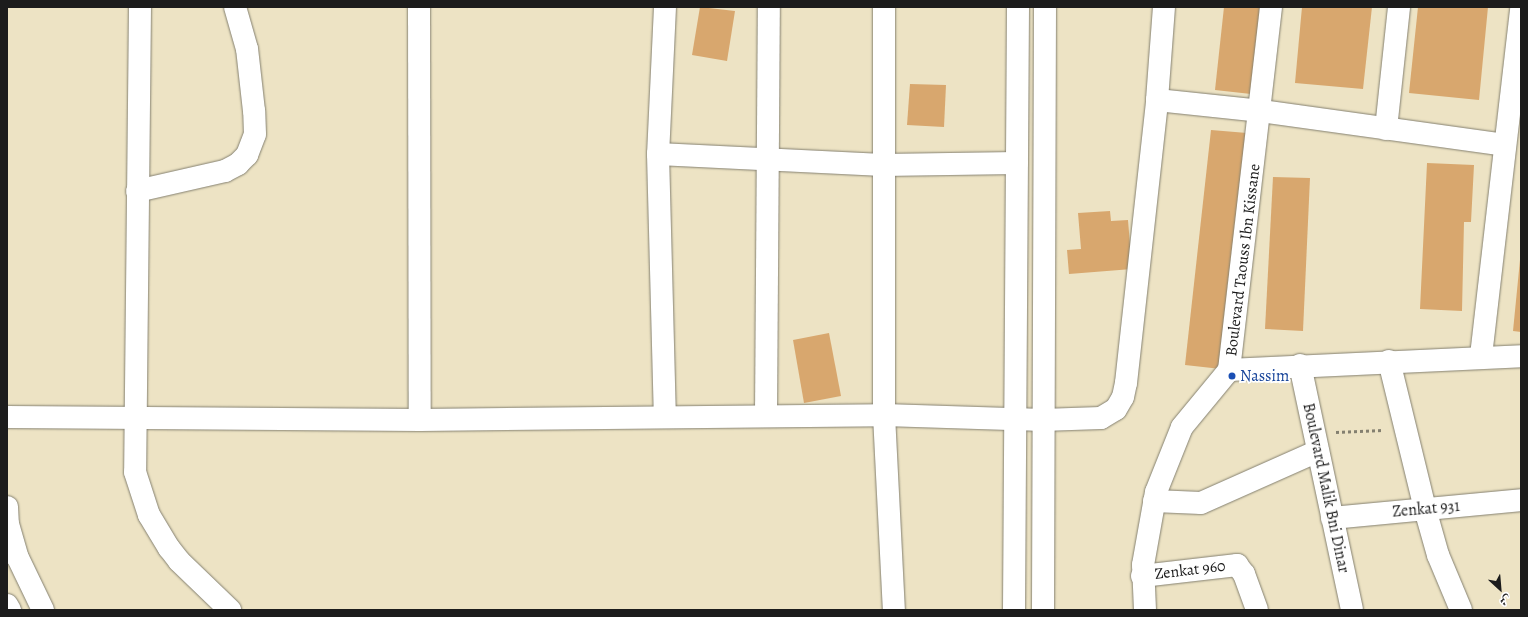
<!DOCTYPE html>
<html>
<head>
<meta charset="utf-8">
<style>
  body { margin:0 }
  #map { position:relative; width:1528px; height:617px; overflow:hidden; background:#ede3c4; font-family:Alegreya,Amiri,serif }
  div>[style] { position:absolute }
  [style*='--x'] { left:calc(var(--x)*1px); top:calc(var(--y)*1px); width:calc(var(--w)*1px); rotate:calc(var(--a)*1deg) }
  .building>* { inset:0; background:#d8a76e }
  .path>* { height:2.5px; margin-top:-1.25px; transform-origin:0; background:repeating-linear-gradient(90deg,#848070 0 3px,transparent 0 6px) }
  .roads { filter:drop-shadow(0 0 1px #848070) drop-shadow(0 0 1px #848070) }
  .minor>* { height:22px; margin:-11px; padding:0 11px; transform-origin:11px; border-radius:11px; background:#fff }
  .dots>* { width:11px; height:11px; translate:-50% -50%; box-sizing:border-box; border:2px solid #fff; border-radius:50% }
  span { translate:-50% -50%; white-space:nowrap; text-align:center; line-height:1.15; -webkit-text-stroke:3.5px #fff; paint-order:stroke }
  .street-label { font-size:16px; color:#1c1c1c }
  .transit-label { font-size:16px; color:#164399 }
  .left { translate:0 -50%; text-align:left }
  .frame { position:absolute; inset:0; border:8px solid #1c1c1c; pointer-events:none }
  .north { position:absolute; left:1480px; top:569px; width:40px; height:40px; -webkit-text-stroke:3px #fff; paint-order:stroke; rotate:154deg; font-size:11px; font-weight:700; line-height:16px; text-align:center; color:#1c1c1c }
  .north::after { content:''; display:block; margin:auto; width:14px; height:18px; background:#1c1c1c; clip-path:polygon(50% 0,100% 100%,50% 72%,0 100%) }
</style>
</head>
<body>
<div id="map">
  <div class="building">
    <div style="clip-path:polygon(700px 7px,735px 11px,727px 61px,692px 55px)"></div>
    <div style="clip-path:polygon(1224px 7px,1261px 7px,1251px 94px,1215px 90px)"></div>
    <div style="clip-path:polygon(1302px 7px,1372px 7px,1363px 89px,1295px 83px)"></div>
    <div style="clip-path:polygon(1418px 7px,1488px 7px,1479px 100px,1409px 93px)"></div>
    <div style="clip-path:polygon(910px 84px,946px 85px,944px 127px,907px 125px)"></div>
    <div style="clip-path:polygon(1211px 130px,1247px 133px,1221px 369px,1185px 365px)"></div>
    <div style="clip-path:polygon(1427px 163px,1474px 165px,1471px 222px,1464px 222px,1462px 311px,1420px 309px)"></div>
    <div style="clip-path:polygon(1273px 177px,1310px 178px,1303px 331px,1265px 329px)"></div>
    <div style="clip-path:polygon(1110px 211px,1111px 221px,1128px 220px,1132px 269px,1069px 274px,1067px 250px,1081px 249px,1078px 213px)"></div>
    <div style="clip-path:polygon(1520px 260px,1521px 260px,1521px 332px,1513px 331px)"></div>
    <div style="clip-path:polygon(829px 333px,841px 396px,804px 403px,793px 340px)"></div>
  </div>
  <div class="path">
    <div style="--x:1336;--y:432;--w:47;--a:-2.4"></div>
  </div>
  <div class="roads">
    <div class="minor">
      <div style="--x:140;--y:7;--w:465;--a:90.6"></div>
      <div style="--x:135;--y:472;--w:45;--a:72"></div>
      <div style="--x:149;--y:515;--w:39;--a:59"></div>
      <div style="--x:169;--y:548;--w:16;--a:52"></div>
      <div style="--x:179;--y:561;--w:71;--a:43.9"></div>
      <div style="--x:419;--y:7;--w:413;--a:89.9"></div>
      <div style="--x:665;--y:7;--w:147;--a:92.7"></div>
      <div style="--x:658;--y:154;--w:263;--a:88.5"></div>
      <div style="--x:884;--y:7;--w:408;--a:90"></div>
      <div style="--x:884;--y:415;--w:195;--a:87.1"></div>
      <div style="--x:1157;--y:100;--w:105;--a:6"></div>
      <div style="--x:1261;--y:111;--w:246;--a:7.9"></div>
      <div style="--x:1386;--y:129;--w:123;--a:-83.9"></div>
      <div style="--x:658;--y:154;--w:225;--a:2.8"></div>
      <div style="--x:883;--y:165;--w:134;--a:-0.9"></div>
      <div style="--x:137;--y:191;--w:90;--a:-12.8"></div>
      <div style="--x:225;--y:171;--w:15;--a:-28"></div>
      <div style="--x:238;--y:164;--w:13;--a:-45"></div>
      <div style="--x:247;--y:155;--w:22;--a:-69"></div>
      <div style="--x:255;--y:134;--w:23;--a:-92"></div>
      <div style="--x:254;--y:111;--w:62;--a:-96.4"></div>
      <div style="--x:247;--y:49;--w:44;--a:-105.9"></div>
      <div style="--x:1481;--y:356;--w:350;--a:-83.4"></div>
      <div style="--x:1389;--y:361;--w:152;--a:76.3"></div>
      <div style="--x:1425;--y:509;--w:48;--a:74.2"></div>
      <div style="--x:1438;--y:555;--w:60;--a:67.3"></div>
      <div style="--x:1300;--y:365;--w:250;--a:78"></div>
      <div style="--x:1229;--y:370;--w:292;--a:-2.7"></div>
      <div style="--x:766;--y:416;--w:409;--a:-89.6"></div>
      <div style="--x:7;--y:417;--w:413;--a:0.4"></div>
      <div style="--x:420;--y:420;--w:464;--a:-0.6"></div>
      <div style="--x:884;--y:415;--w:158;--a:1.8"></div>
      <div style="--x:1042;--y:420;--w:59;--a:-1.9"></div>
      <div style="--x:1101;--y:418;--w:17;--a:-31"></div>
      <div style="--x:1116;--y:409;--w:14;--a:-60"></div>
      <div style="--x:1123;--y:397;--w:14;--a:-78"></div>
      <div style="--x:1126;--y:383;--w:285;--a:-83.7"></div>
      <div style="--x:1157;--y:100;--w:93;--a:-85.7"></div>
      <div style="--x:1154;--y:501;--w:47;--a:2.4"></div>
      <div style="--x:1201;--y:503;--w:128;--a:-24"></div>
      <div style="--x:7;--y:507;--w:17;--a:87"></div>
      <div style="--x:8;--y:524;--w:35;--a:74"></div>
      <div style="--x:18;--y:558;--w:58;--a:64.3"></div>
      <div style="--x:1332;--y:518;--w:190;--a:-5.4"></div>
      <div style="--x:1142;--y:576;--w:96;--a:-6.6"></div>
      <div style="--x:1237;--y:565;--w:11;--a:52"></div>
      <div style="--x:1244;--y:574;--w:38;--a:70"></div>
      <div style="--x:7;--y:605;--w:6;--a:59"></div>
      <div style="--x:1014;--y:610;--w:603;--a:-89.62"></div>
      <div style="--x:1043;--y:610;--w:603;--a:-89.81"></div>
      <div style="--x:1145;--y:610;--w:45;--a:-92.5"></div>
      <div style="--x:1143;--y:565;--w:74;--a:-79.9"></div>
      <div style="--x:1156;--y:492;--w:70;--a:-68.2"></div>
      <div style="--x:1182;--y:427;--w:74;--a:-50.5"></div>
      <div style="--x:1229;--y:370;--w:365;--a:-83.4"></div>
    </div>
  </div>
  <div class="dots">
    <div style="left:1232px;top:376px;background:#1a4fb4"></div>
  </div>
  <div class="street-label">
    <span style="left:1243px;top:260px;rotate:-83deg">Boulevard Taouss Ibn Kissane</span>
    <span style="left:1326px;top:488px;rotate:78deg">Boulevard Malik Bni Dinar</span>
    <span style="left:1426px;top:509px;rotate:-5deg">Zenkat 931</span>
    <span style="left:1190px;top:570px;rotate:-7deg">Zenkat 960</span>
  </div>
  <div class="transit-label">
    <span class="left" style="left:1240px;top:376px">Nassim</span>
  </div>
  <div class="frame"></div>
  <div class="north">ش</div>
</div>
</body>
</html>
